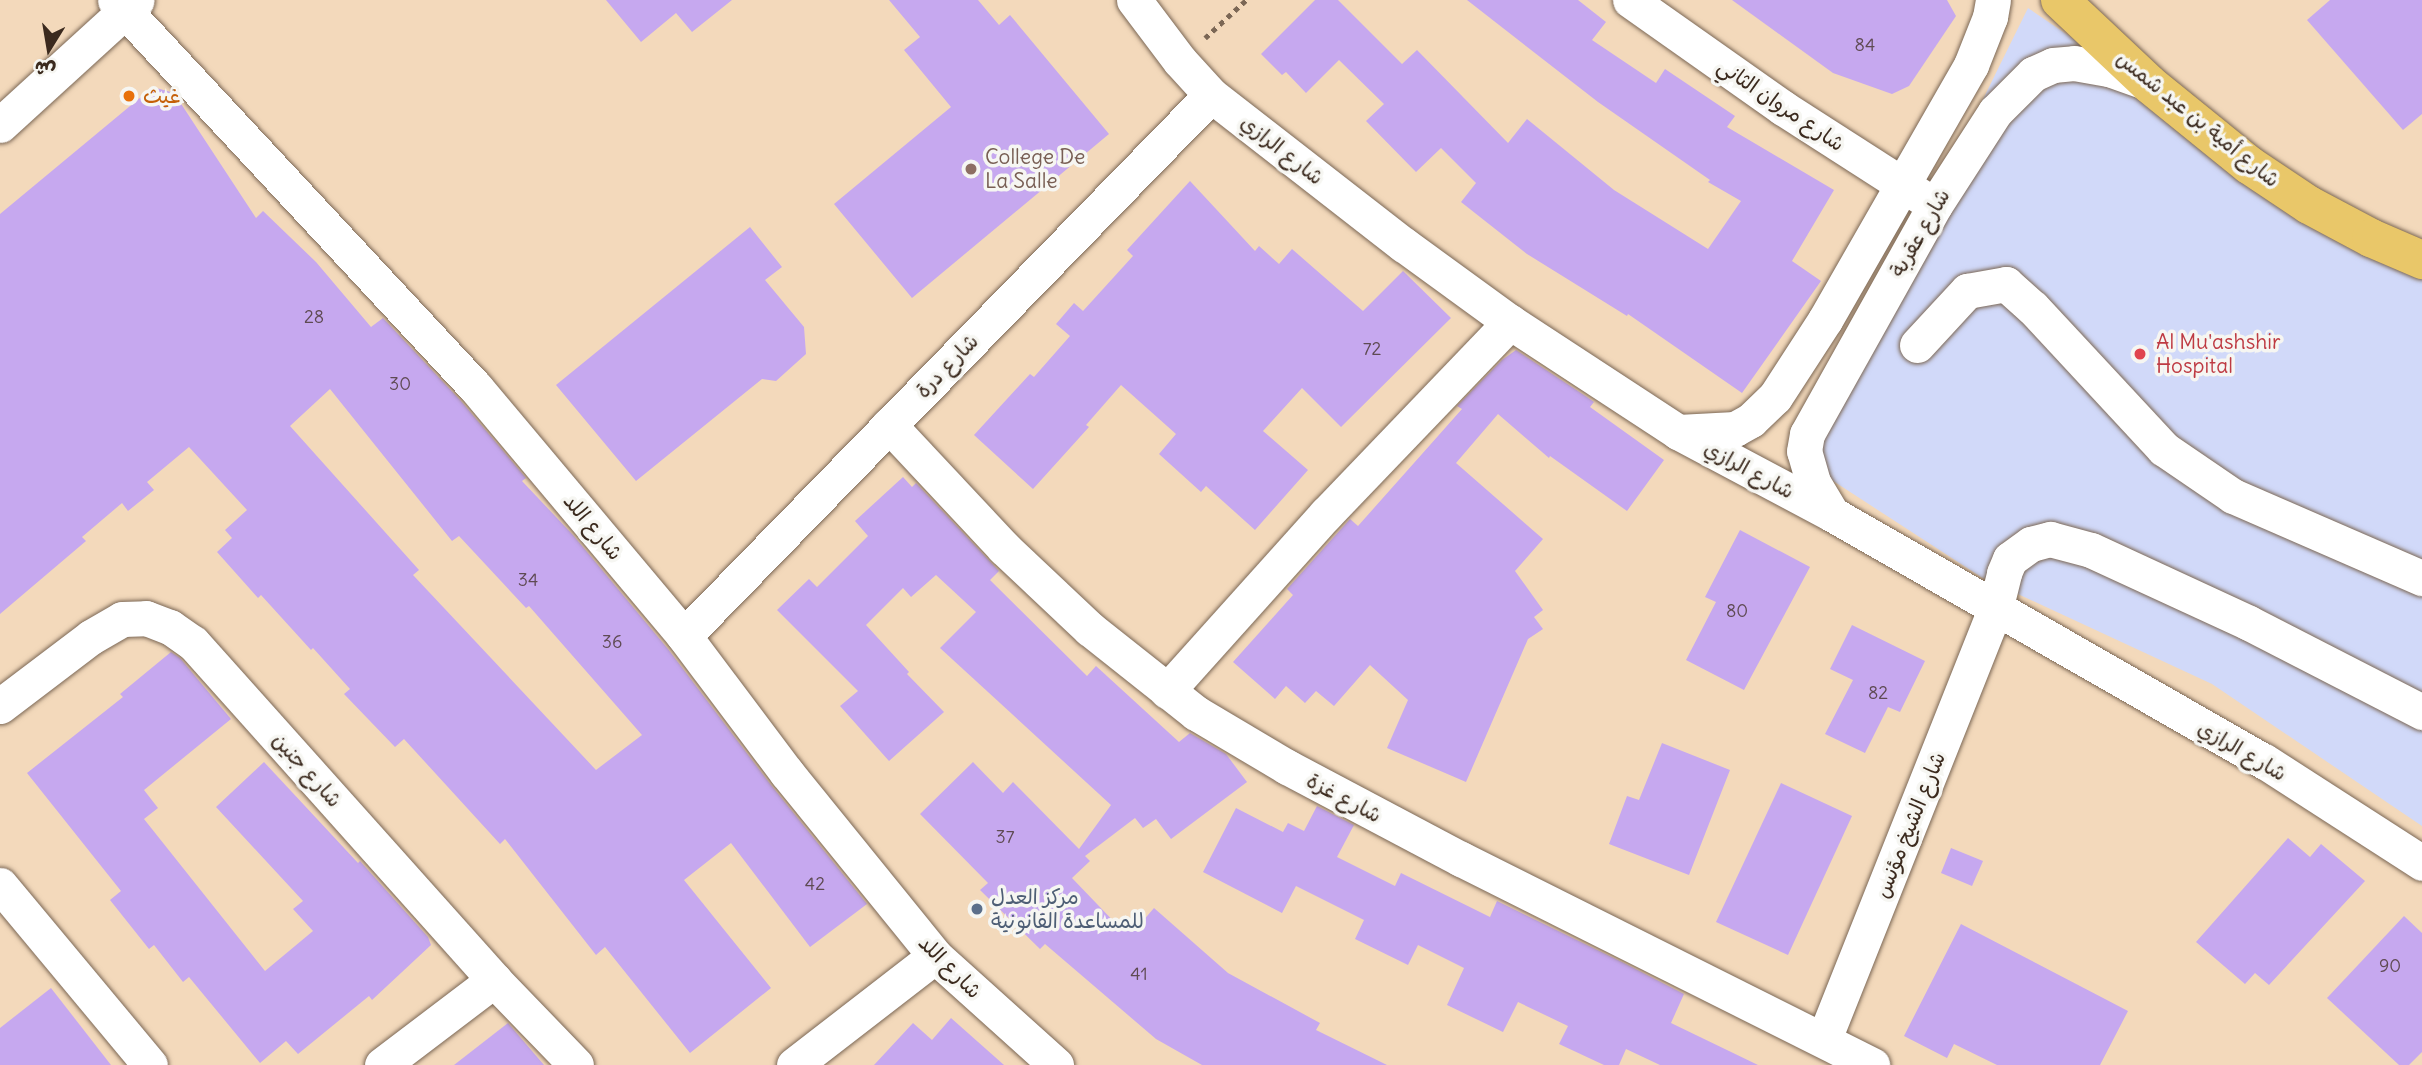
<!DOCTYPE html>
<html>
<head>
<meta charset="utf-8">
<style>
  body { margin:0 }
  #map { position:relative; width:2422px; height:1065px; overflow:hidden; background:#f3d9bb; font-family:Delius,"Playpen Sans Arabic",sans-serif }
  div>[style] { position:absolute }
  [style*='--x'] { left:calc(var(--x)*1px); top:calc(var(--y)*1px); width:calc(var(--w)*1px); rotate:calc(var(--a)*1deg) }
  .built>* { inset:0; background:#d1d9f9 }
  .building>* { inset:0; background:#c6a8ef }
  .path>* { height:4.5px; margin-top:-2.25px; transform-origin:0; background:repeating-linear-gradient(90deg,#7b6755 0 5px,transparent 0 10px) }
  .roads { filter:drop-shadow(0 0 2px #7b6755) drop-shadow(0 0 2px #7b6755) }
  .minor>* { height:35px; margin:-17.5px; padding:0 17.5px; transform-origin:17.5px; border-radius:17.5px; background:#fff }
  .major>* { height:38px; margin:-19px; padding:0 19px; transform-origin:19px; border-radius:19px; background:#e9c769 }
  .dots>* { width:19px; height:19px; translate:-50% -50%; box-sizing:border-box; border:4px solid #f6f6f2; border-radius:50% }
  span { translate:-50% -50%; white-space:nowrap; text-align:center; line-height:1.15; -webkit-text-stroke:7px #f6f6f2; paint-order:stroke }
  .number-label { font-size:18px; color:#5e4a52 }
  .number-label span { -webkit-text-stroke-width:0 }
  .food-label { font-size:21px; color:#c56008 }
  .left { translate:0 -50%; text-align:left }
  .street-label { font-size:21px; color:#3b2a1e }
  .education-label { font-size:21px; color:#785e54 }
  .health-label { font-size:21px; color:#be3a42 }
  .service-label { font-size:21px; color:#4e5e75 }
  .north { position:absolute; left:14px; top:14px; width:70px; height:70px; -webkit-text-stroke:5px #f6f6f2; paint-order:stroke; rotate:191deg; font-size:19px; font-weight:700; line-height:28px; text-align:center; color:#3b2a1e }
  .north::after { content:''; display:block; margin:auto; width:24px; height:32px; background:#3b2a1e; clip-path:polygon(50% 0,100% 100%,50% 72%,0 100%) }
</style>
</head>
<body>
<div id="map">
  <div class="built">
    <div style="clip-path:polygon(2028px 8px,2376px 245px,2422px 243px,2422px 826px,2212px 684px,1981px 577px,1804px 462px)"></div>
  </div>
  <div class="building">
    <div style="clip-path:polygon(606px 0,732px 0,692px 32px,676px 13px,641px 42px)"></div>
    <div style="clip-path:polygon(889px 0,978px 0,999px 25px,1010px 15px,1109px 134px,912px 298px,834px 204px,951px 107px,904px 50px,920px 37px)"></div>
    <div style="clip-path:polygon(1315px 0,1338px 0,1402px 64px,1417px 50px,1508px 143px,1527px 119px,1614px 190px,1708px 249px,1741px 201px,1708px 182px,1710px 180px,1598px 102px,1467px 0,1578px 0,1606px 22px,1592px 40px,1656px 83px,1665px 69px,1735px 116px,1727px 127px,1834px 190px,1792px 261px,1821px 281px,1742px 393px,1628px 314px,1627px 316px,1527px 254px,1461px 202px,1476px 183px,1441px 148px,1416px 172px,1366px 121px,1384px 104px,1339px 60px,1306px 93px,1286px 72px,1282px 75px,1261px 54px)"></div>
    <div style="clip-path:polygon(1732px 0,1947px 0,1956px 16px,1909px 86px,1892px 94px,1833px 73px)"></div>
    <div style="clip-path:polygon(2330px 0,2422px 0,2422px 114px,2403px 130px,2307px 20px)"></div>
    <div style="clip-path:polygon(evenodd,153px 87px,174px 93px,256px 218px,263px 211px,316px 262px,371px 327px,383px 318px,461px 401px,526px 478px,522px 481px,573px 535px,668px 649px,771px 785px,867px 904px,810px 947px,731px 843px,684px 880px,771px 988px,690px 1053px,605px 947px,596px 955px,505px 839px,500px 844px,404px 739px,395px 747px,344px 694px,350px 689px,313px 648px,311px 650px,261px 595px,258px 598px,217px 552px,232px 538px,225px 530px,247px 510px,189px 447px,147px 482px,154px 490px,128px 511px,122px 503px,82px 537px,86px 541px,0 614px,0 214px,153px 87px,330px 389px,452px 541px,459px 536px,526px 608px,529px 606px,642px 735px,596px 770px,413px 575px,419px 570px,290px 426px,330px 389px)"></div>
    <div style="clip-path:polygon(1190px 181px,1255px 251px,1259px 246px,1279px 264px,1292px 249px,1363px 311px,1403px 271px,1451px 318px,1341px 427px,1302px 388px,1263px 431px,1308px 470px,1255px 530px,1206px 486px,1201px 492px,1159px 454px,1176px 434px,1121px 385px,1086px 425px,1089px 427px,1033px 489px,974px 435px,1030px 374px,1034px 377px,1070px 336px,1056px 324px,1074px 303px,1083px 311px,1133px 256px,1127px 250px)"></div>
    <div style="clip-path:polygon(750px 227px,782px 267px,765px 280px,804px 327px,806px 354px,776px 381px,762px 379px,636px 481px,556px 385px)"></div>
    <div style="clip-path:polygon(1516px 350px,1587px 397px,1594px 402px,1590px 407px,1664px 460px,1627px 511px,1550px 456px,1549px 458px,1498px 414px,1456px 463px,1543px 539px,1515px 571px,1543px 610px,1534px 617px,1543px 629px,1528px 639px,1466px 782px,1387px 748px,1408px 700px,1370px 665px,1334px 706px,1316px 691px,1305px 703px,1286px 686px,1275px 699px,1233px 662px,1293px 595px,1287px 589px,1350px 519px,1358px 526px,1462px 409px,1457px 406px,1502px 360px)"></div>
    <div style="clip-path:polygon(903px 477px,912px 487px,916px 483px,999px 571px,990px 580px,1087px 676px,1096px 666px,1179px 742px,1190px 733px,1226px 754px,1247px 782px,1171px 839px,1156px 819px,1143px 828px,1135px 818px,1085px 856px,1090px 861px,1072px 878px,1122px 930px,1128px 923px,1136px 929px,1154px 908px,1228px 973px,1320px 1023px,1316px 1030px,1387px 1065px,1202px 1065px,1156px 1039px,1045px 944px,1040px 949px,980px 890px,988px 883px,920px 814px,973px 762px,1003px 793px,1013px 782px,1079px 849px,1111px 805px,940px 648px,976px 612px,936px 575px,911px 597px,903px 588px,866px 625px,909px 672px,907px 674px,944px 712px,889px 761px,840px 706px,858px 691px,777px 610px,809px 579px,817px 587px,868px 536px,855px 521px)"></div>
    <div style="clip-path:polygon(1740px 530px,1810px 567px,1744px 690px,1686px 660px,1716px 602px,1705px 597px)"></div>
    <div style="clip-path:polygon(1852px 625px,1925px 661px,1900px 712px,1888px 707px,1865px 753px,1825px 734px,1853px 680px,1830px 669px)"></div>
    <div style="clip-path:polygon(171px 652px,180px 658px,231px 719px,144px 790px,158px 808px,144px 819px,265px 971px,313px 931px,293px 909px,303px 901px,216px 807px,264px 762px,358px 863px,360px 861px,428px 937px,431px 945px,372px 1000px,369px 996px,298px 1054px,286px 1041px,260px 1063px,189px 977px,183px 982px,154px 945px,149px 949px,110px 900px,121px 891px,27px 773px,123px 697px,120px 694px)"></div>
    <div style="clip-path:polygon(1662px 743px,1730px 770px,1689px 875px,1609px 844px,1627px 796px,1639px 800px)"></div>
    <div style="clip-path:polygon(1781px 783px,1852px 816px,1788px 955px,1716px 922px)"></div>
    <div style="clip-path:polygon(1317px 806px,1354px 825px,1337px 857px,1395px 886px,1401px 873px,1490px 917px,1497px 901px,1624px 963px,1684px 994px,1671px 1023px,1758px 1065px,1660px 1065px,1626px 1049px,1619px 1065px,1604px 1065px,1559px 1044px,1568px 1026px,1518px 1002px,1503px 1032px,1447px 1005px,1464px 968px,1418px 945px,1408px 965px,1355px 939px,1364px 920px,1296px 886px,1282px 913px,1203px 872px,1236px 808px,1283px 832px,1288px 823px,1304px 831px)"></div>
    <div style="clip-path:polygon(2288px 838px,2310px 857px,2321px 844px,2365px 881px,2269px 985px,2255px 973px,2245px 984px,2196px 942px)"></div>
    <div style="clip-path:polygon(1951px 848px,1983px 861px,1972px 886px,1941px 873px)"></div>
    <div style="clip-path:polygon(2404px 916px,2422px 933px,2422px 1052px,2409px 1065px,2399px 1065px,2327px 998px)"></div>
    <div style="clip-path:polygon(1961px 924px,2128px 1011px,2100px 1065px,1997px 1065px,1954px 1044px,1947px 1058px,1904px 1036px)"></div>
    <div style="clip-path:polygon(51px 988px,111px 1065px,0 1065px,0 1028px)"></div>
    <div style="clip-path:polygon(951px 1018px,1004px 1065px,874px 1065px,913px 1023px,932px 1040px)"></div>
    <div style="clip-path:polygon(508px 1023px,544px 1065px,454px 1065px)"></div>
  </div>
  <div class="path">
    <div style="--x:1205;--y:38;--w:56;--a:-42.8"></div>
  </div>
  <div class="roads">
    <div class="minor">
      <div style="--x:115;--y:0;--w:530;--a:47.06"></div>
      <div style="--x:476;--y:388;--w:324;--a:50"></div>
      <div style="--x:684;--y:636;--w:171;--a:53.1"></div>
      <div style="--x:787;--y:773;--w:235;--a:51"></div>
      <div style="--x:935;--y:956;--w:163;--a:42"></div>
      <div style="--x:1134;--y:0;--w:76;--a:53"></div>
      <div style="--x:1180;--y:61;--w:46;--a:47.6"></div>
      <div style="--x:1211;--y:95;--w:244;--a:37.9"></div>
      <div style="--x:1404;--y:245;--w:131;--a:36"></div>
      <div style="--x:1510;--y:322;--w:201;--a:33.2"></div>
      <div style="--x:1678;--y:432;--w:174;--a:28"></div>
      <div style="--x:1832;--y:514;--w:498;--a:29.8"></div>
      <div style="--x:2264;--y:761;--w:188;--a:32.8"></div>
      <div style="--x:1630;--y:0;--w:187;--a:35.2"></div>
      <div style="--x:1783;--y:108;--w:163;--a:32.7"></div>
      <div style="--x:0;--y:125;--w:185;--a:-42.4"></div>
      <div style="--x:1917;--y:345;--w:74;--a:-47.2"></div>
      <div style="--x:1967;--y:291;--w:40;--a:-10"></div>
      <div style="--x:2006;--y:284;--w:36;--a:42"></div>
      <div style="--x:2033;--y:308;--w:192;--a:47.1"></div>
      <div style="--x:2164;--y:449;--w:83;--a:34.3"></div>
      <div style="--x:2233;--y:496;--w:206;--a:23.5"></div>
      <div style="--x:889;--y:425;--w:168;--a:46.9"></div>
      <div style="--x:1004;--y:548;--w:118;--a:43.3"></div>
      <div style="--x:1090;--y:629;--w:135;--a:38.4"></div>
      <div style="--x:1196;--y:713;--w:106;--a:30.7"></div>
      <div style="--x:1287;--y:767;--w:197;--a:27.9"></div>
      <div style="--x:1461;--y:859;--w:460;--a:26.6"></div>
      <div style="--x:1678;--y:432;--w:57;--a:-3"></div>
      <div style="--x:1735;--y:429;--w:18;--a:-29"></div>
      <div style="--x:1751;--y:420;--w:33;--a:-44"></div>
      <div style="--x:1775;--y:397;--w:92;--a:-57"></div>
      <div style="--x:1825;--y:320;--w:294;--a:-60.2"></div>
      <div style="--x:1971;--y:65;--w:52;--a:-68.4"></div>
      <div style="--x:1990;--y:17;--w:17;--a:-80"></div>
      <div style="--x:1832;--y:514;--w:37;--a:-121"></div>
      <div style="--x:1813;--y:482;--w:32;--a:-106"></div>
      <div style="--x:1804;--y:451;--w:17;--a:-80"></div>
      <div style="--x:1807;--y:434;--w:262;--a:-60.8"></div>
      <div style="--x:1935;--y:205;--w:111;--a:-57.2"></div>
      <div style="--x:1995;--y:112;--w:54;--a:-45"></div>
      <div style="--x:2033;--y:74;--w:22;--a:-24"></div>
      <div style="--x:2053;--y:65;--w:21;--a:-5"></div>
      <div style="--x:2074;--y:63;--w:36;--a:10"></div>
      <div style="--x:2109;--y:69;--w:41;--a:19.7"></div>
      <div style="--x:684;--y:636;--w:755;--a:-45.75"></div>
      <div style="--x:1167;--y:691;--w:238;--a:-48.1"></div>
      <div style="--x:1326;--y:514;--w:266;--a:-46.2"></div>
      <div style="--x:0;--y:706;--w:114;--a:-37.2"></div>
      <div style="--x:91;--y:637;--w:36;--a:-30"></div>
      <div style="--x:122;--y:619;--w:24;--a:-2"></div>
      <div style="--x:146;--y:618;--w:26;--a:21"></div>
      <div style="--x:170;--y:627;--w:28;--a:35"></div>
      <div style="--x:193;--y:643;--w:452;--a:48.2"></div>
      <div style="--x:494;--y:980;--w:118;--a:46"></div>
      <div style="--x:0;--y:885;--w:234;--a:50.2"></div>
      <div style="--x:1824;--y:1039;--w:462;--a:-68.3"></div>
      <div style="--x:1995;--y:610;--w:38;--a:-76"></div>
      <div style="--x:2004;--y:573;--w:15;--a:-67"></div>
      <div style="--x:2010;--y:559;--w:26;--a:-36"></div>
      <div style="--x:2031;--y:544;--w:20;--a:-15"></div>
      <div style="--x:2050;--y:539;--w:42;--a:15"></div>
      <div style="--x:2091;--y:550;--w:174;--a:24.8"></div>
      <div style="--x:2249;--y:623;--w:195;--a:27.2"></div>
      <div style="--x:382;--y:1065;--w:141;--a:-37.2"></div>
      <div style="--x:794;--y:1065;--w:178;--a:-37.7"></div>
    </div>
    <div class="major">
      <div style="--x:2060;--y:0;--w:122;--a:43.3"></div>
      <div style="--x:2149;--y:84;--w:129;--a:39"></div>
      <div style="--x:2249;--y:165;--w:72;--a:33.7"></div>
      <div style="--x:2309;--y:205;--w:70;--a:28"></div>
      <div style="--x:2371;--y:238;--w:56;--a:23.3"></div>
    </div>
  </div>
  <div class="dots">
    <div style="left:129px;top:96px;background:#e8710a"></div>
    <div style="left:971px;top:169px;background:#8d6e63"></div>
    <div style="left:2140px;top:354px;background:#e0444e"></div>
    <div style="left:977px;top:909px;background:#5c6f8a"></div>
  </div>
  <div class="number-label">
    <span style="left:1865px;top:45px">84</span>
    <span style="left:314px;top:317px">28</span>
    <span style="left:1372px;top:349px">72</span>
    <span style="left:400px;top:384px">30</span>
    <span style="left:528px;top:580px">34</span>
    <span style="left:1737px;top:611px">80</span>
    <span style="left:612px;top:642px">36</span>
    <span style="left:1878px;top:693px">82</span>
    <span style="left:1005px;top:837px">37</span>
    <span style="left:815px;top:884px">42</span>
    <span style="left:2390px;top:966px">90</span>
    <span style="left:1139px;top:974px">41</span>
  </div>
  <div class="food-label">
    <span class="left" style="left:143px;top:96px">غيث</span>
  </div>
  <div class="street-label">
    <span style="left:1781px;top:105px;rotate:34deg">شارع مروان الثاني</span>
    <span style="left:2198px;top:119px;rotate:39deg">شارع أمية بن عبد شمس</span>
    <span style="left:1282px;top:150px;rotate:38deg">شارع الرازي</span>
    <span style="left:1920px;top:233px;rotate:-60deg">شارع عقربة</span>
    <span style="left:947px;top:366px;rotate:-46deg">شارع درة</span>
    <span style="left:1749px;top:470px;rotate:28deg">شارع الرازي</span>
    <span style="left:593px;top:527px;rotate:50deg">شارع اللد</span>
    <span style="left:2242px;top:751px;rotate:30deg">شارع الرازي</span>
    <span style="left:307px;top:770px;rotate:48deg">شارع جنين</span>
    <span style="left:1344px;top:798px;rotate:28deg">شارع غزة</span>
    <span style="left:1910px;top:825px;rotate:-68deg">شارع الشيخ مؤنس</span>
    <span style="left:950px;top:967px;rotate:45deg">شارع اللد</span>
  </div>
  <div class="education-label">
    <span class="left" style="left:985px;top:169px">College De<br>La Salle</span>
  </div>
  <div class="health-label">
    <span class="left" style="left:2156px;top:354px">Al Mu'ashshir<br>Hospital</span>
  </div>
  <div class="service-label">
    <span class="left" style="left:991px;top:909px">مركز العدل<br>للمساعدة القانونية</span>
  </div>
  <div class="north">ش</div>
</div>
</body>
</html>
